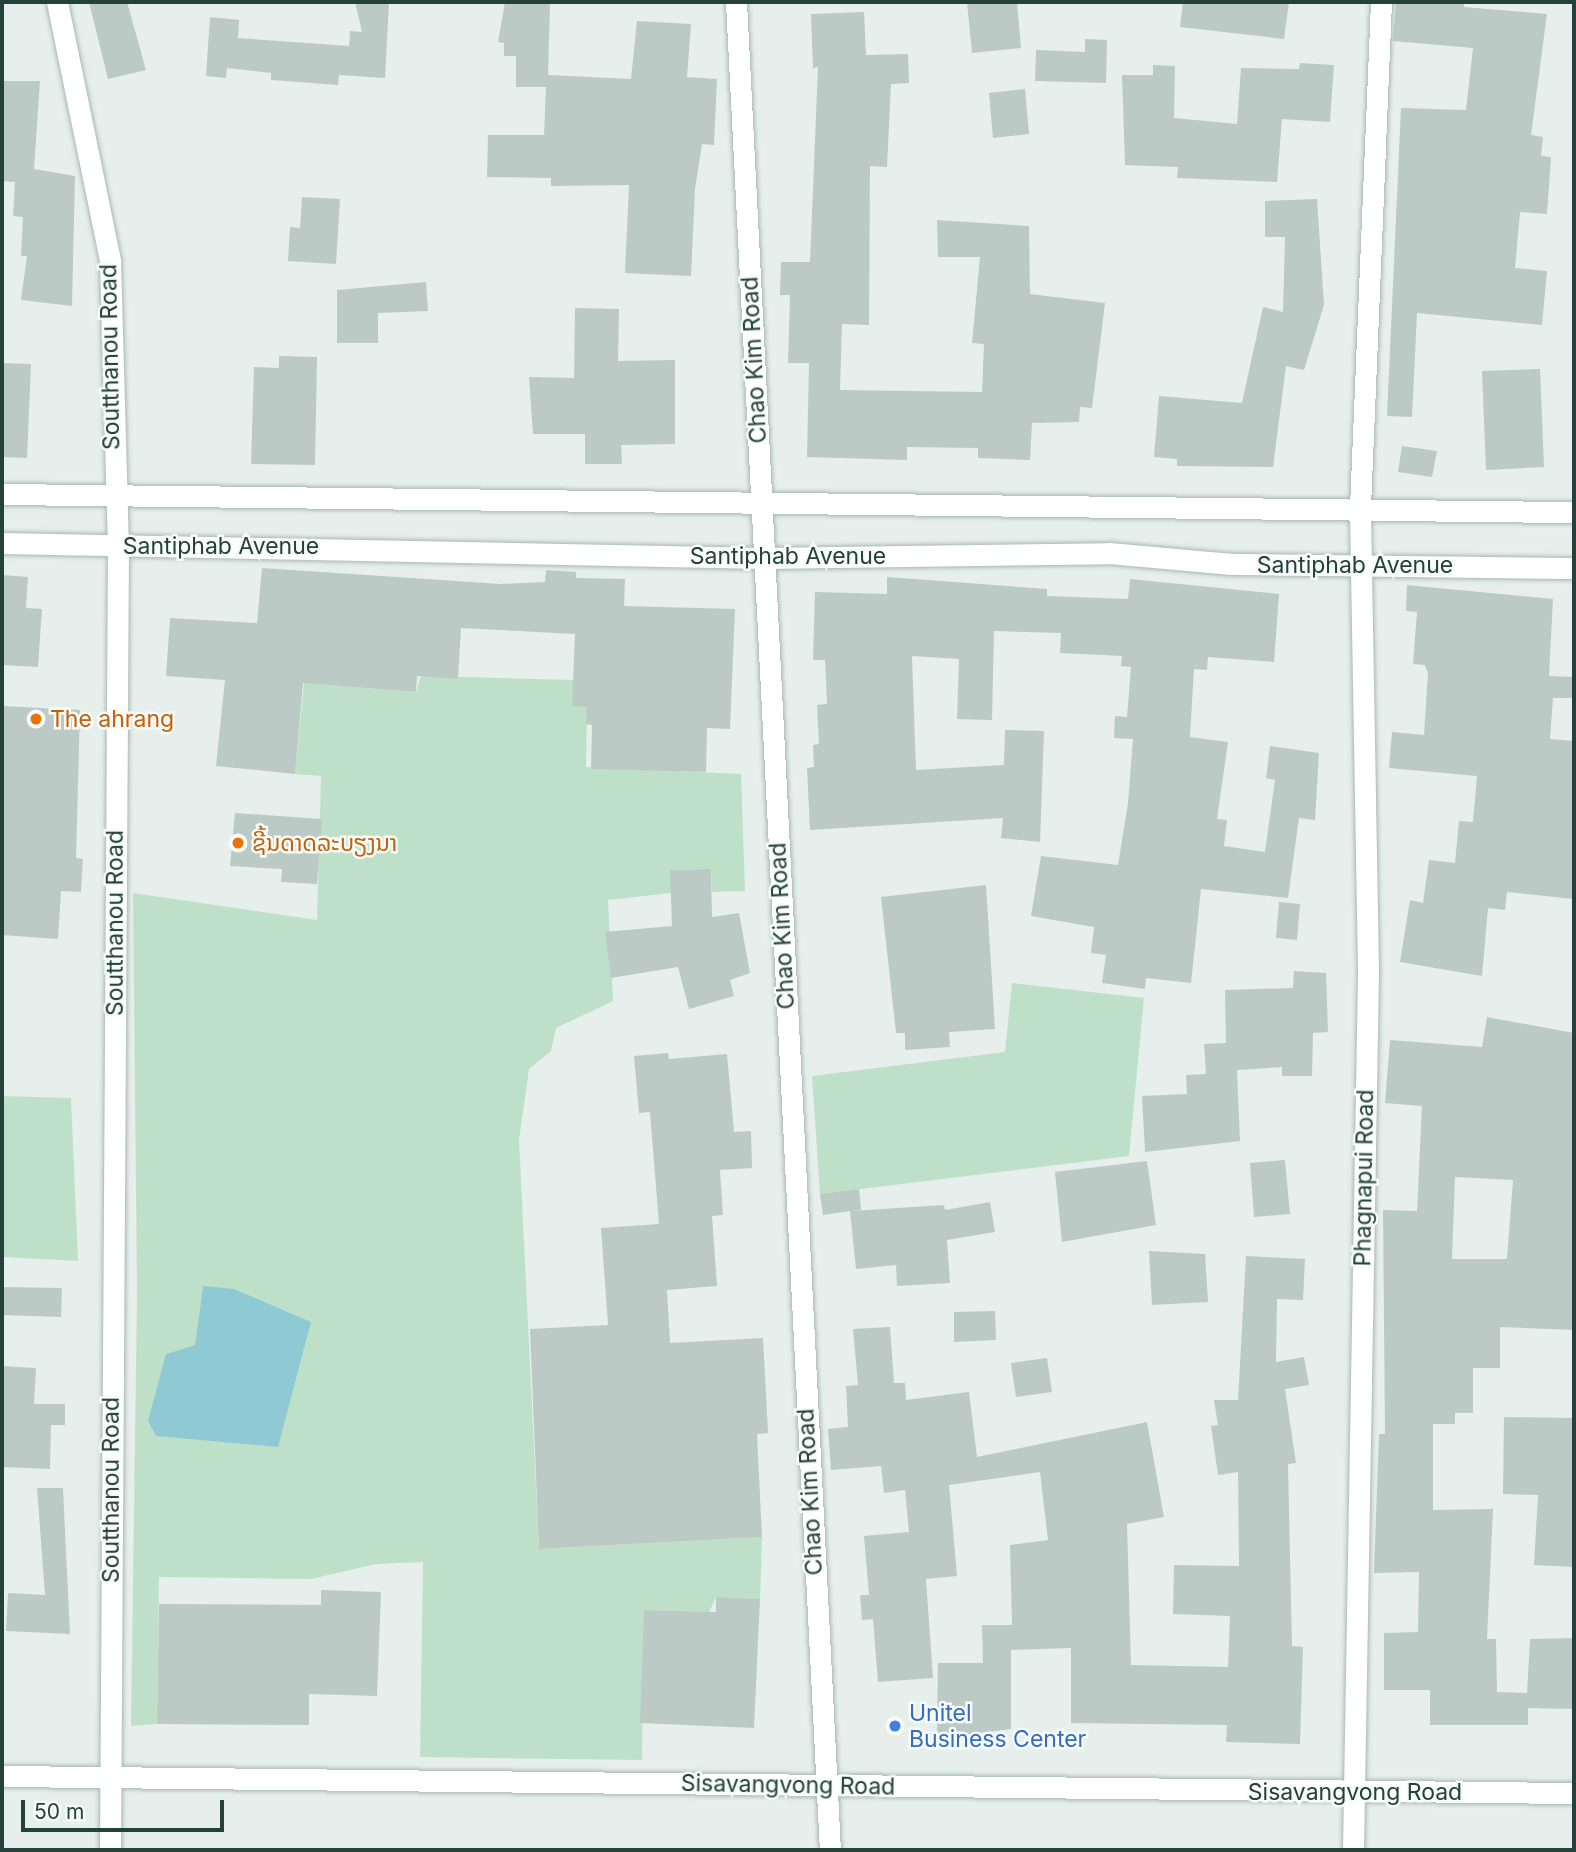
<!DOCTYPE html>
<html>
<head>
<meta charset="utf-8">
<style>
  body { margin:0 }
  #map { position:relative; width:1576px; height:1852px; overflow:hidden; background:#e6efeb; font-family:Inter,"Noto Sans Lao",sans-serif }
  div>[style] { position:absolute }
  [style*='--x'] { left:calc(var(--x)*1px); top:calc(var(--y)*1px); width:calc(var(--w)*1px); rotate:calc(var(--a)*1deg) }
  .green>* { inset:0; background:#bfe0c8 }
  .water>* { inset:0; background:#8ec9d4 }
  .building>* { inset:0; background:#bbcac4 }
  .roads { filter:drop-shadow(0 0 2px #a8b8b2) drop-shadow(0 0 2px #a8b8b2) }
  .street>* { height:21px; margin:-10.5px; padding:0 10.5px; transform-origin:10.5px; border-radius:10.5px; background:#fff }
  .secondary>* { height:21px; margin:-10.5px; padding:0 10.5px; transform-origin:10.5px; border-radius:10.5px; background:#fff }
  .dots>* { width:19px; height:19px; translate:-50% -50%; box-sizing:border-box; border:4px solid #f7fbf9; border-radius:50% }
  span { translate:-50% -50%; white-space:nowrap; text-align:center; line-height:1.15; -webkit-text-stroke:5px #f7fbf9; paint-order:stroke }
  .street-label { font-size:23px; color:#24423a }
  .food-label { font-size:23px; color:#c56008 }
  .left { translate:0 -50%; text-align:left }
  .shop-label { font-size:23px; color:#366cbe }
  .frame { position:absolute; inset:0; border:4px solid #24423a; pointer-events:none }
  .scale { position:absolute; left:21px; top:1800px; width:203px; height:32px; box-sizing:border-box; border:4px solid #24423a; border-top:0; padding-left:9px; font-size:21px; line-height:24px; white-space:nowrap; color:#24423a; -webkit-text-stroke:5px #f7fbf9; paint-order:stroke }
</style>
</head>
<body>
<div id="map">
  <div class="green">
    <div style="clip-path:polygon(evenodd,421px 676px,573px 680px,587px 707px,586px 767px,741px 774px,745px 891px,712px 892px,711px 869px,671px 870px,671px 893px,608px 900px,613px 1001px,556px 1028px,551px 1051px,529px 1069px,519px 1140px,539px 1549px,762px 1537px,760px 1599px,716px 1597px,709px 1612px,644px 1610px,642px 1760px,420px 1757px,423px 1562px,376px 1564px,311px 1579px,159px 1577px,157px 1724px,131px 1726px,137px 1294px,133px 893px,317px 920px,321px 776px,295px 774px,304px 683px,416px 692px,421px 676px,203px 1286px,234px 1443px,166px 1354px,195px 1345px,203px 1286px)"></div>
    <div style="clip-path:polygon(1012px 983px,1144px 998px,1129px 1156px,820px 1194px,812px 1076px,1005px 1052px)"></div>
    <div style="clip-path:polygon(2px 1096px,71px 1098px,78px 1261px,2px 1257px)"></div>
  </div>
  <div class="water">
    <div style="clip-path:polygon(203px 1286px,234px 1289px,311px 1322px,278px 1447px,156px 1436px,148px 1421px,166px 1354px,195px 1345px)"></div>
  </div>
  <div class="building">
    <div style="clip-path:polygon(89px 2px,127px 2px,146px 70px,108px 79px)"></div>
    <div style="clip-path:polygon(355px 2px,389px 2px,385px 78px,339px 75px,338px 85px,271px 80px,271px 73px,227px 68px,226px 78px,206px 76px,210px 17px,239px 20px,238px 38px,349px 46px,350px 31px,362px 32px)"></div>
    <div style="clip-path:polygon(505px 2px,550px 4px,548px 75px,631px 79px,637px 21px,691px 24px,687px 77px,717px 79px,714px 145px,702px 144px,695px 189px,691px 276px,625px 273px,629px 185px,551px 186px,551px 178px,487px 177px,488px 135px,544px 135px,546px 87px,516px 87px,516px 56px,504px 56px,504px 43px,498px 42px)"></div>
    <div style="clip-path:polygon(967px 2px,1017px 2px,1021px 48px,972px 53px)"></div>
    <div style="clip-path:polygon(1183px 2px,1289px 2px,1284px 39px,1180px 27px)"></div>
    <div style="clip-path:polygon(1396px 2px,1464px 2px,1464px 7px,1547px 14px,1531px 135px,1543px 137px,1541px 156px,1551px 157px,1547px 214px,1520px 212px,1515px 268px,1547px 271px,1542px 325px,1417px 313px,1412px 417px,1387px 416px,1401px 108px,1466px 110px,1473px 48px,1393px 41px)"></div>
    <div style="clip-path:polygon(864px 12px,866px 55px,908px 54px,909px 83px,891px 84px,887px 167px,870px 166px,869px 325px,842px 324px,840px 390px,982px 392px,984px 344px,972px 343px,980px 257px,938px 257px,937px 220px,1029px 226px,1030px 294px,1105px 303px,1092px 408px,1080px 407px,1079px 422px,1032px 423px,1030px 460px,978px 458px,978px 448px,907px 447px,907px 460px,807px 457px,809px 363px,788px 363px,790px 295px,780px 295px,781px 262px,810px 262px,818px 67px,813px 68px,811px 14px)"></div>
    <div style="clip-path:polygon(1085px 39px,1107px 40px,1106px 83px,1035px 81px,1036px 50px,1085px 52px)"></div>
    <div style="clip-path:polygon(1300px 63px,1334px 65px,1330px 122px,1282px 119px,1277px 182px,1177px 178px,1178px 167px,1125px 165px,1122px 75px,1153px 75px,1153px 65px,1175px 66px,1174px 118px,1237px 124px,1241px 68px,1299px 69px)"></div>
    <div style="clip-path:polygon(2px 81px,40px 81px,34px 169px,75px 176px,72px 306px,21px 300px,27px 256px,21px 256px,23px 217px,13px 216px,15px 182px,2px 181px)"></div>
    <div style="clip-path:polygon(1025px 89px,1029px 134px,993px 138px,989px 93px)"></div>
    <div style="clip-path:polygon(302px 197px,340px 199px,336px 264px,288px 261px,290px 227px,300px 228px)"></div>
    <div style="clip-path:polygon(1317px 199px,1324px 305px,1304px 370px,1286px 366px,1273px 467px,1177px 466px,1177px 459px,1154px 457px,1159px 396px,1242px 403px,1263px 307px,1283px 312px,1285px 237px,1265px 237px,1265px 201px)"></div>
    <div style="clip-path:polygon(426px 282px,428px 311px,378px 313px,378px 343px,337px 343px,337px 290px)"></div>
    <div style="clip-path:polygon(575px 308px,619px 309px,618px 361px,675px 360px,675px 444px,621px 445px,622px 464px,585px 464px,585px 434px,533px 434px,529px 377px,574px 378px)"></div>
    <div style="clip-path:polygon(279px 356px,317px 357px,315px 465px,251px 464px,254px 367px,279px 368px)"></div>
    <div style="clip-path:polygon(2px 363px,31px 364px,27px 458px,2px 457px)"></div>
    <div style="clip-path:polygon(1540px 369px,1544px 467px,1486px 470px,1482px 371px)"></div>
    <div style="clip-path:polygon(1402px 446px,1437px 451px,1432px 477px,1398px 472px)"></div>
    <div style="clip-path:polygon(262px 568px,501px 584px,545px 582px,546px 570px,576px 572px,576px 578px,625px 579px,624px 606px,735px 609px,730px 729px,707px 728px,706px 772px,591px 769px,592px 725px,586px 724px,587px 707px,572px 706px,575px 634px,461px 628px,458px 679px,417px 676px,416px 692px,303px 683px,295px 774px,216px 766px,225px 680px,166px 676px,170px 618px,257px 623px)"></div>
    <div style="clip-path:polygon(2px 575px,28px 577px,26px 608px,42px 609px,38px 667px,2px 665px)"></div>
    <div style="clip-path:polygon(887px 577px,1047px 589px,1047px 596px,1128px 599px,1130px 579px,1279px 594px,1274px 662px,1208px 657px,1207px 670px,1194px 669px,1190px 737px,1228px 742px,1217px 819px,1227px 820px,1224px 846px,1265px 852px,1275px 780px,1266px 778px,1270px 746px,1319px 753px,1315px 820px,1299px 818px,1288px 898px,1201px 889px,1191px 983px,1146px 978px,1145px 989px,1102px 983px,1106px 955px,1091px 953px,1094px 927px,1031px 916px,1041px 856px,1118px 865px,1128px 803px,1133px 739px,1114px 738px,1115px 716px,1127px 717px,1131px 667px,1121px 666px,1122px 656px,1060px 653px,1061px 633px,994px 631px,992px 720px,957px 719px,959px 659px,912px 656px,916px 770px,1004px 765px,1005px 730px,1044px 731px,1040px 842px,1001px 838px,1003px 818px,810px 830px,807px 768px,814px 767px,813px 745px,819px 744px,817px 705px,827px 704px,825px 660px,813px 660px,815px 592px,887px 594px)"></div>
    <div style="clip-path:polygon(1407px 585px,1553px 599px,1549px 676px,1574px 677px,1574px 698px,1553px 698px,1550px 739px,1574px 741px,1574px 899px,1507px 892px,1505px 910px,1488px 908px,1482px 976px,1400px 962px,1410px 900px,1423px 903px,1429px 860px,1455px 863px,1459px 821px,1473px 822px,1477px 776px,1389px 768px,1392px 732px,1424px 735px,1428px 673px,1425px 665px,1413px 664px,1417px 612px,1406px 611px)"></div>
    <div style="clip-path:polygon(3px 706px,80px 710px,76px 858px,83px 859px,81px 892px,61px 891px,58px 939px,2px 935px)"></div>
    <div style="clip-path:polygon(235px 813px,322px 819px,317px 884px,281px 882px,282px 869px,230px 866px)"></div>
    <div style="clip-path:polygon(711px 869px,712px 917px,739px 913px,750px 973px,730px 980px,734px 996px,689px 1009px,678px 967px,611px 978px,605px 932px,672px 926px,670px 870px)"></div>
    <div style="clip-path:polygon(986px 885px,995px 1029px,949px 1032px,950px 1047px,905px 1050px,905px 1033px,896px 1033px,881px 897px)"></div>
    <div style="clip-path:polygon(1279px 902px,1300px 904px,1297px 940px,1276px 938px)"></div>
    <div style="clip-path:polygon(1294px 971px,1326px 973px,1328px 1032px,1313px 1033px,1312px 1076px,1282px 1076px,1282px 1067px,1237px 1070px,1240px 1141px,1145px 1152px,1142px 1096px,1187px 1094px,1186px 1075px,1206px 1074px,1204px 1044px,1226px 1043px,1225px 990px,1293px 988px)"></div>
    <div style="clip-path:polygon(evenodd,1487px 1017px,1574px 1033px,1574px 1330px,1500px 1327px,1500px 1368px,1473px 1368px,1473px 1413px,1455px 1413px,1455px 1424px,1433px 1424px,1433px 1510px,1493px 1509px,1487px 1639px,1496px 1639px,1497px 1692px,1527px 1693px,1530px 1639px,1574px 1638px,1574px 1709px,1528px 1708px,1528px 1725px,1430px 1725px,1430px 1690px,1384px 1690px,1384px 1633px,1418px 1632px,1419px 1572px,1374px 1573px,1379px 1434px,1385px 1434px,1383px 1210px,1417px 1211px,1422px 1106px,1385px 1103px,1390px 1040px,1482px 1047px,1487px 1017px,1455px 1177px,1513px 1180px,1507px 1259px,1452px 1259px,1455px 1177px)"></div>
    <div style="clip-path:polygon(668px 1053px,669px 1059px,727px 1054px,734px 1132px,751px 1131px,752px 1168px,720px 1170px,723px 1215px,712px 1216px,717px 1286px,667px 1290px,670px 1343px,763px 1338px,768px 1433px,757px 1434px,762px 1537px,539px 1549px,530px 1329px,608px 1325px,601px 1228px,659px 1224px,650px 1112px,639px 1113px,634px 1056px)"></div>
    <div style="clip-path:polygon(1285px 1160px,1290px 1214px,1254px 1217px,1250px 1163px)"></div>
    <div style="clip-path:polygon(1147px 1161px,1156px 1225px,1062px 1242px,1055px 1172px)"></div>
    <div style="clip-path:polygon(859px 1189px,861px 1210px,851px 1211px,944px 1205px,945px 1210px,990px 1202px,995px 1232px,947px 1240px,950px 1283px,897px 1286px,896px 1265px,856px 1269px,850px 1211px,823px 1215px,820px 1194px)"></div>
    <div style="clip-path:polygon(1149px 1251px,1205px 1254px,1208px 1302px,1152px 1305px)"></div>
    <div style="clip-path:polygon(1246px 1256px,1305px 1259px,1303px 1300px,1277px 1299px,1276px 1362px,1304px 1357px,1309px 1385px,1285px 1389px,1296px 1463px,1288px 1464px,1292px 1646px,1303px 1647px,1300px 1744px,1226px 1742px,1227px 1725px,1071px 1723px,1071px 1648px,1011px 1650px,1011px 1729px,937px 1738px,938px 1663px,983px 1663px,982px 1625px,1012px 1625px,1010px 1545px,1048px 1540px,1040px 1472px,949px 1485px,957px 1576px,926px 1579px,933px 1678px,878px 1682px,873px 1619px,862px 1620px,860px 1595px,869px 1595px,864px 1536px,909px 1532px,905px 1490px,884px 1493px,881px 1466px,831px 1470px,828px 1429px,848px 1427px,846px 1386px,858px 1385px,853px 1329px,890px 1327px,894px 1383px,905px 1383px,906px 1400px,969px 1392px,977px 1457px,1147px 1422px,1164px 1517px,1127px 1524px,1131px 1665px,1228px 1667px,1230px 1616px,1173px 1614px,1174px 1565px,1239px 1566px,1238px 1472px,1218px 1475px,1211px 1426px,1218px 1425px,1214px 1400px,1238px 1400px)"></div>
    <div style="clip-path:polygon(2px 1287px,62px 1288px,61px 1317px,2px 1315px)"></div>
    <div style="clip-path:polygon(995px 1311px,996px 1340px,954px 1342px,954px 1312px)"></div>
    <div style="clip-path:polygon(1047px 1358px,1052px 1392px,1016px 1397px,1011px 1363px)"></div>
    <div style="clip-path:polygon(2px 1366px,36px 1368px,34px 1404px,65px 1404px,65px 1425px,51px 1425px,50px 1469px,2px 1467px)"></div>
    <div style="clip-path:polygon(1504px 1417px,1574px 1418px,1574px 1567px,1534px 1565px,1538px 1495px,1503px 1494px)"></div>
    <div style="clip-path:polygon(37px 1488px,63px 1488px,70px 1634px,6px 1631px,8px 1593px,45px 1595px)"></div>
    <div style="clip-path:polygon(321px 1590px,381px 1592px,377px 1696px,309px 1694px,309px 1725px,157px 1724px,159px 1604px,321px 1605px)"></div>
    <div style="clip-path:polygon(716px 1597px,760px 1599px,754px 1728px,640px 1723px,644px 1610px,716px 1612px)"></div>
  </div>
  <div class="roads">
    <div class="street">
      <div style="--x:57;--y:2;--w:264;--a:78.4"></div>
      <div style="--x:110;--y:261;--w:285;--a:88.4"></div>
      <div style="--x:118;--y:546;--w:1304;--a:90.35"></div>
      <div style="--x:736;--y:2;--w:1850;--a:87.09"></div>
      <div style="--x:2;--y:1776;--w:1572;--a:0.62"></div>
      <div style="--x:1353;--y:1850;--w:880;--a:-89.02"></div>
      <div style="--x:1368;--y:970;--w:463;--a:-91"></div>
      <div style="--x:1360;--y:507;--w:505;--a:-87.62"></div>
    </div>
    <div class="secondary">
      <div style="--x:2;--y:494;--w:1572;--a:0.66"></div>
      <div style="--x:2;--y:543;--w:762;--a:1.13"></div>
      <div style="--x:764;--y:558;--w:345;--a:-0.8"></div>
      <div style="--x:1109;--y:553;--w:123;--a:5.1"></div>
      <div style="--x:1232;--y:564;--w:342;--a:0.7"></div>
    </div>
  </div>
  <div class="dots">
    <div style="left:36px;top:719px;background:#e8710a"></div>
    <div style="left:238px;top:843px;background:#e8710a"></div>
    <div style="left:895px;top:1726px;background:#3f7fe0"></div>
  </div>
  <div class="street-label">
    <span style="left:110px;top:357px;rotate:-91deg">Soutthanou Road</span>
    <span style="left:754px;top:360px;rotate:-93deg">Chao Kim Road</span>
    <span style="left:221px;top:546px">Santiphab Avenue</span>
    <span style="left:788px;top:556px">Santiphab Avenue</span>
    <span style="left:1355px;top:565px">Santiphab Avenue</span>
    <span style="left:115px;top:923px;rotate:-90deg">Soutthanou Road</span>
    <span style="left:782px;top:926px;rotate:-93deg">Chao Kim Road</span>
    <span style="left:1364px;top:1178px;rotate:-89deg">Phagnapui Road</span>
    <span style="left:111px;top:1490px;rotate:-90deg">Soutthanou Road</span>
    <span style="left:810px;top:1492px;rotate:-93deg">Chao Kim Road</span>
    <span style="left:788px;top:1785px;rotate:1deg">Sisavangvong Road</span>
    <span style="left:1355px;top:1792px">Sisavangvong Road</span>
  </div>
  <div class="food-label">
    <span class="left" style="left:50px;top:719px">The ahrang</span>
    <span class="left" style="left:252px;top:843px">ຊີ້ນດາດລະບຽງນາ</span>
  </div>
  <div class="shop-label">
    <span class="left" style="left:909px;top:1726px">Unitel<br>Business Center</span>
  </div>
  <div class="frame"></div>
  <div class="scale">50 m</div>
</div>
</body>
</html>
